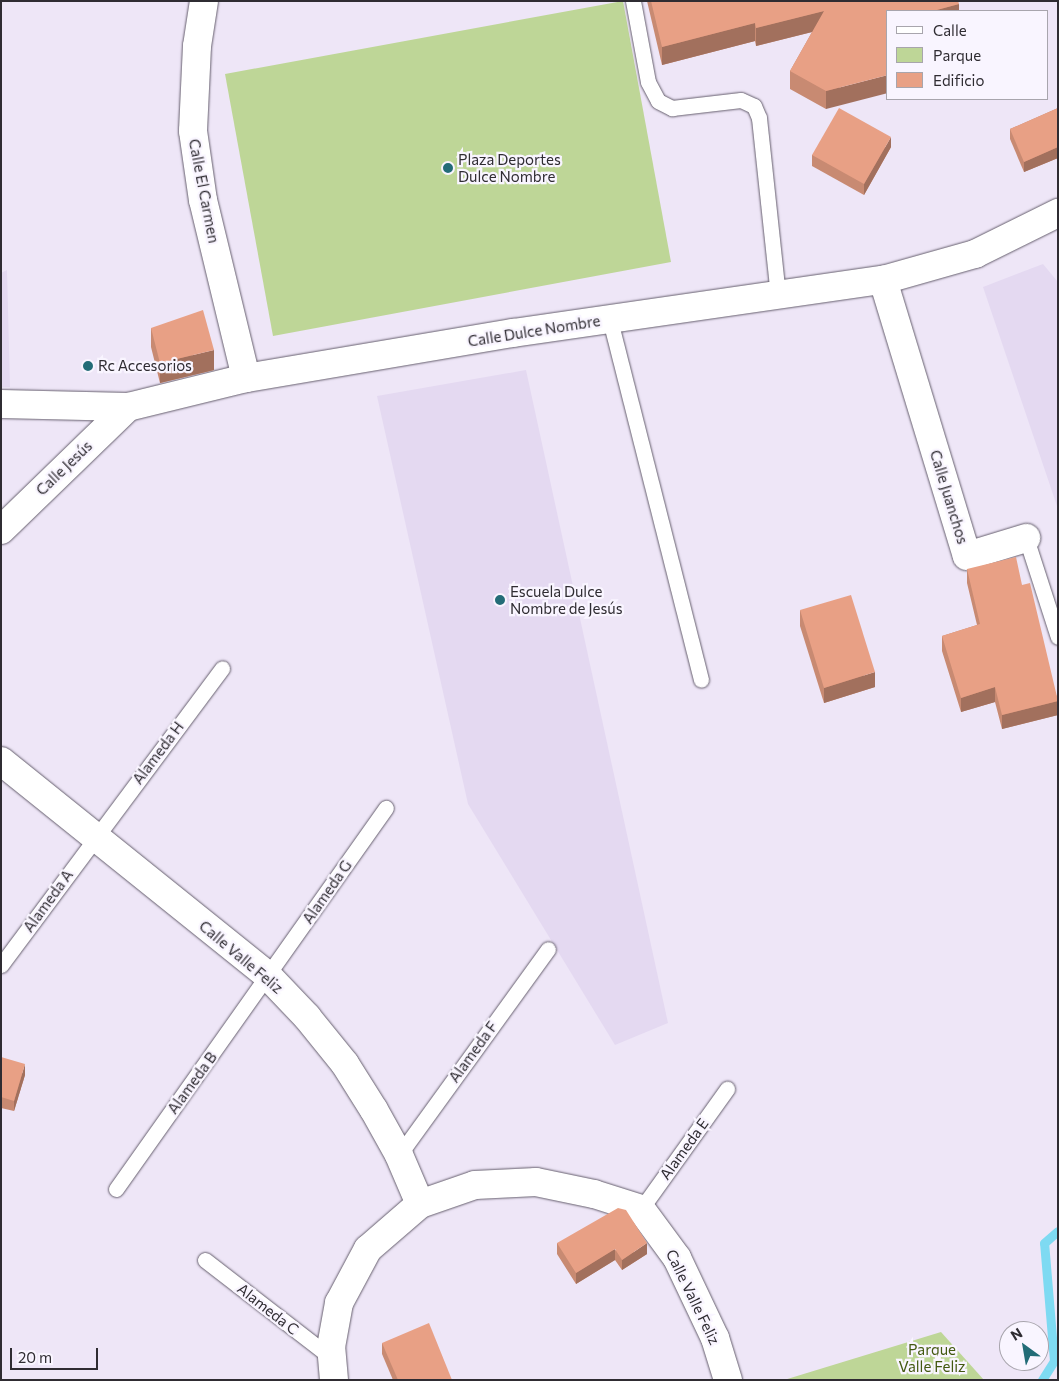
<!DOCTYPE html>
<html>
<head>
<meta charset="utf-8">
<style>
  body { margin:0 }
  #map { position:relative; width:1059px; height:1381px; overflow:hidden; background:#eee6f7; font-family:Commissioner,sans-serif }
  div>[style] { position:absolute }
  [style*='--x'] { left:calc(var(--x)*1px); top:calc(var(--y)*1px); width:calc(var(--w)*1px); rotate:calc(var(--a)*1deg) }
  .built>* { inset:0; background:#e4d9f1 }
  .green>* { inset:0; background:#bed697 }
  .stream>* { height:9px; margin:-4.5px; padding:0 4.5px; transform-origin:4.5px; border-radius:4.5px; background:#7edaf2 }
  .roads { filter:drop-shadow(0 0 1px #665f6e) drop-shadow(0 0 1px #665f6e) }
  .service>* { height:15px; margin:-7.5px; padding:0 7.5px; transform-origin:7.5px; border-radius:7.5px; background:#fff }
  .minor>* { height:28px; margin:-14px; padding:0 14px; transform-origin:14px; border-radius:14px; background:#fff }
  .tertiary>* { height:28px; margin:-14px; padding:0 14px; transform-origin:14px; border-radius:14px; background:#fff }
  .wall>* { inset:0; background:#c88a72 }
  .shaded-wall>* { inset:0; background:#a2705d }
  .building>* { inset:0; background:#e8a085 }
  .dots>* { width:14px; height:14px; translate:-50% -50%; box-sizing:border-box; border:2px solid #f9f5ff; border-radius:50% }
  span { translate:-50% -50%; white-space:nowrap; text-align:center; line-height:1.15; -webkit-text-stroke:4.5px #f9f5ff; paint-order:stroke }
  .poi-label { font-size:15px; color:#2f2c32 }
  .left { translate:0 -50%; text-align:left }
  .street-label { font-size:15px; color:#2f2c32 }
  .park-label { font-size:15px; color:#435911 }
  .frame { position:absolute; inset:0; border:2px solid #2f2c32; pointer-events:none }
  .legend { position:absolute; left:886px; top:10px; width:162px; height:90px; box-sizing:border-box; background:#f9f5ff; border:1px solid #a8a5ad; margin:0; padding:6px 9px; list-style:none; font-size:15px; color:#2f2c32 }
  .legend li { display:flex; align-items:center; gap:10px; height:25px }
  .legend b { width:25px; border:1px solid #a8a5ad }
  .north { position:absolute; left:999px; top:1321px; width:50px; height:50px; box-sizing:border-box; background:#f9f5ff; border:1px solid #a8a5ad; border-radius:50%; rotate:328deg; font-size:14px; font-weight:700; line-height:20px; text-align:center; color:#2f2c32 }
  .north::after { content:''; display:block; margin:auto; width:18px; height:22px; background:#236c77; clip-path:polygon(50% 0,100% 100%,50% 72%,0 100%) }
  .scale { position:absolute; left:10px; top:1348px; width:88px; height:22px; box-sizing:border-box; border:2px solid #2f2c32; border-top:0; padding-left:6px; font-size:15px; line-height:18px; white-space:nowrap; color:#2f2c32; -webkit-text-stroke:4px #f9f5ff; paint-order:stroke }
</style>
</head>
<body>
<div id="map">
  <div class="built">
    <div style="clip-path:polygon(1043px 264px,1058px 282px,1058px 509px,983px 287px)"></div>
    <div style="clip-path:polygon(7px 270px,10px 387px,1px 387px,1px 273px)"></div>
    <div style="clip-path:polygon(526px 370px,668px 1023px,615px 1045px,468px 804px,377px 396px)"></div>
  </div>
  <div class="green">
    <div style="clip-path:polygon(623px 1px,671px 262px,273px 336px,225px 74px)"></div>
    <div style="clip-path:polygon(941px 1332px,984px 1380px,784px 1380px)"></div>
  </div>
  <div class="stream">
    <div style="--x:1042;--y:1380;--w:22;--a:-58"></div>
    <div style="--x:1054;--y:1361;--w:118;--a:-94.8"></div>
    <div style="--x:1044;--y:1243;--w:18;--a:-41"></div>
  </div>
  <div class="roads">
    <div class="service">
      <div style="--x:633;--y:1;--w:82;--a:79.5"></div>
      <div style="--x:648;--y:82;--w:21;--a:62"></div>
      <div style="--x:658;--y:101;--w:16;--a:27"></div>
      <div style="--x:672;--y:108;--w:69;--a:-6.6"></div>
      <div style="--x:741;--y:100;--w:14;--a:25"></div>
      <div style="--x:754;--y:106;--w:13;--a:67"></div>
      <div style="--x:759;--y:118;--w:179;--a:83.9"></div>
      <div style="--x:610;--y:320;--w:371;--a:75.8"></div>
      <div style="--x:1026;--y:538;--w:104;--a:72.1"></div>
      <div style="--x:1;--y:965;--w:370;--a:-53.3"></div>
      <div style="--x:399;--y:1155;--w:254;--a:-54.1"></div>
      <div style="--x:116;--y:1189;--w:467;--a:-54.7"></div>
      <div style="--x:641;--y:1209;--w:148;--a:-54.4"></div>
      <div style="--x:205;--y:1260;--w:160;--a:37.7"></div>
    </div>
    <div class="minor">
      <div style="--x:883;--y:280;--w:288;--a:73.1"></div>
      <div style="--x:967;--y:556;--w:62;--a:-17"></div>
      <div style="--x:1;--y:761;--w:343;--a:38.8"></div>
      <div style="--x:268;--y:976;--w:57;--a:46.4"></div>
      <div style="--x:307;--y:1017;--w:60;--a:51"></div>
      <div style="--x:345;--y:1064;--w:54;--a:57.8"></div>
      <div style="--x:374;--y:1110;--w:51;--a:60.9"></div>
      <div style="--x:399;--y:1155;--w:53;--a:66.8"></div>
      <div style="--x:334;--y:1380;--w:33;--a:-95"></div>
      <div style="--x:331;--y:1347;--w:45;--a:-79.7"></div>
      <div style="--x:339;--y:1303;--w:61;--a:-61.8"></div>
      <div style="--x:368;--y:1249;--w:69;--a:-40.9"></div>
      <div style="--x:420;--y:1204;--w:58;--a:-19.1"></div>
      <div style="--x:475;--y:1185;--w:61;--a:-2.8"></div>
      <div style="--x:536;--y:1182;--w:59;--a:11.7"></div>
      <div style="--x:594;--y:1194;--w:49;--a:17.7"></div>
      <div style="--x:641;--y:1209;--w:61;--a:53.7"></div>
      <div style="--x:677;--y:1258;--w:89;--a:64.6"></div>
      <div style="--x:715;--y:1338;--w:44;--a:72.8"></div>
    </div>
    <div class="tertiary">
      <div style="--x:204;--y:1;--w:46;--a:98.8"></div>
      <div style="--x:197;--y:46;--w:85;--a:92.7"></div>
      <div style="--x:193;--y:131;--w:70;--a:81.8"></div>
      <div style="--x:203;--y:200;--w:183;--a:76.4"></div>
      <div style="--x:1;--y:404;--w:127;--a:1.4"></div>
      <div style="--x:128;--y:407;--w:122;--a:-13.8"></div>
      <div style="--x:246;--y:378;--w:271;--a:-9.6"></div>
      <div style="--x:513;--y:333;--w:374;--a:-8.2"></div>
      <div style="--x:883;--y:280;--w:96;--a:-15.8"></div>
      <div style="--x:975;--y:254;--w:93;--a:-26.3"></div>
      <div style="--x:1;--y:530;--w:177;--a:-44.1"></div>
    </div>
  </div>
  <div class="wall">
    <div style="clip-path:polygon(647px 1px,958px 1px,959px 11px,888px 11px,826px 109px,790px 89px,790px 71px,812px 32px,756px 46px,755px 41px,662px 65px)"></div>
    <div style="clip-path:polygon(1058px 108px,1058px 158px,1024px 172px,1010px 139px,1010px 129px)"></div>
    <div style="clip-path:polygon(891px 147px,864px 195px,812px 166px,812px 155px)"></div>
    <div style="clip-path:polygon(151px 328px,214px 370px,160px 383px,151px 347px)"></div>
    <div style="clip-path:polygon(967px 569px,1022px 585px,1058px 701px,1058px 715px,1002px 729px,995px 702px,961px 712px,942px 651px,942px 636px,977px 625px,967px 583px)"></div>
    <div style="clip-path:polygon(800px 610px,875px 687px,824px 703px,800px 626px)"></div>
    <div style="clip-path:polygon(1px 1057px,25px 1075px,14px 1111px,1px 1108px)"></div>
    <div style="clip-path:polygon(557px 1243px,647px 1254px,622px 1270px,615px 1260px,576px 1284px,557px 1254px)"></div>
    <div style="clip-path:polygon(382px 1343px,452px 1380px,393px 1380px,382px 1354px)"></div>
  </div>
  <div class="shaded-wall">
    <div style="clip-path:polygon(959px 4px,959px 11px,933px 11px)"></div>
    <div style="clip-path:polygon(824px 11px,824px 29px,756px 46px,756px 28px)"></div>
    <div style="clip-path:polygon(755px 23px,755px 41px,662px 65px,662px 47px)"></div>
    <div style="clip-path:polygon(888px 75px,888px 93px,826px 109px,826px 91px)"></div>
    <div style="clip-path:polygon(891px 137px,891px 147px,864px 195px,864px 184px)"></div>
    <div style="clip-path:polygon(1058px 147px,1058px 158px,1024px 172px,1024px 162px)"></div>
    <div style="clip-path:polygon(214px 350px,214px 370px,160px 383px,160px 363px)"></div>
    <div style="clip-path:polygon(875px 672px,875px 687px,824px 703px,824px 688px)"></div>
    <div style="clip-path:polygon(995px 687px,995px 702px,961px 712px,961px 698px)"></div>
    <div style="clip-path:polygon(1058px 701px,1058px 715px,1002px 729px,1002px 715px)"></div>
    <div style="clip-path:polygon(25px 1064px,25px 1075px,14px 1111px,14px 1101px)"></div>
    <div style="clip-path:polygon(647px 1243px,647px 1254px,622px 1270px,622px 1260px)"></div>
    <div style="clip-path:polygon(615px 1249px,615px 1260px,576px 1284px,576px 1273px)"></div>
  </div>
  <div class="building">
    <div style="clip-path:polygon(651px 1px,958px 1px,959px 4px,933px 11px,888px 11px,888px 75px,826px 91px,790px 71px,824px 11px,756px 28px,755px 23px,662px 47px)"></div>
    <div style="clip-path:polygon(839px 108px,891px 137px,864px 184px,812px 155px)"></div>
    <div style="clip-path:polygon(1058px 108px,1058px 147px,1024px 162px,1010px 129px)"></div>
    <div style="clip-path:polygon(203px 310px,214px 350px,160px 363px,151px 328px)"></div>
    <div style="clip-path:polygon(1016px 557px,1022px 585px,1030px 583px,1058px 701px,1002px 715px,995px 687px,961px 698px,942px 636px,980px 624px,967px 569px)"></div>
    <div style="clip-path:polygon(851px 595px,875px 672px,824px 688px,800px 610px)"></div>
    <div style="clip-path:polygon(1px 1057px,25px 1064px,14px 1101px,1px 1097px)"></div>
    <div style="clip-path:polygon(618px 1208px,626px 1210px,647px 1243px,622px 1260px,615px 1249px,576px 1273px,557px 1243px)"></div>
    <div style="clip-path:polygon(429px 1323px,452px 1380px,398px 1380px,382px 1343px)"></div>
  </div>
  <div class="dots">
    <div style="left:448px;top:168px;background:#236c77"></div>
    <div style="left:88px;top:366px;background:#236c77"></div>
    <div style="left:500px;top:600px;background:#236c77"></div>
  </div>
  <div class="poi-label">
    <span class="left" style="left:458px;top:168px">Plaza Deportes<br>Dulce Nombre</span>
    <span class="left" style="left:98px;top:366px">Rc Accesorios</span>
    <span class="left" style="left:510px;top:600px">Escuela Dulce<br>Nombre de Jesús</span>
  </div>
  <div class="street-label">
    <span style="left:204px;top:191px;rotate:79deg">Calle El Carmen</span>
    <span style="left:534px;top:331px;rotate:-9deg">Calle Dulce Nombre</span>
    <span style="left:64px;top:468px;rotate:-44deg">Calle Jesús</span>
    <span style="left:949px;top:497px;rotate:73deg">Calle Juanchos</span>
    <span style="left:158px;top:753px;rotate:-53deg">Alameda H</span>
    <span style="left:327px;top:892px;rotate:-55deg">Alameda G</span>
    <span style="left:48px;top:901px;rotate:-54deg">Alameda A</span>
    <span style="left:241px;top:957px;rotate:40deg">Calle Valle Feliz</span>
    <span style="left:473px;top:1052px;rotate:-54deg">Alameda F</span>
    <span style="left:192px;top:1083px;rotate:-54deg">Alameda B</span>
    <span style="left:684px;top:1149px;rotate:-54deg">Alameda E</span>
    <span style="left:693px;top:1297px;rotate:64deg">Calle Valle Feliz</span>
    <span style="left:268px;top:1309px;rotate:38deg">Alameda C</span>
  </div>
  <div class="park-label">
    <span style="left:932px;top:1358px">Parque<br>Valle Feliz</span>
  </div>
  <div class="frame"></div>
  <ul class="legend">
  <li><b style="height:6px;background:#fff"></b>Calle</li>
  <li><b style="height:14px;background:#bed697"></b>Parque</li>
  <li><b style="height:14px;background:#e8a085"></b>Edificio</li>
  </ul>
  <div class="north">N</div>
  <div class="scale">20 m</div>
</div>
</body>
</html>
